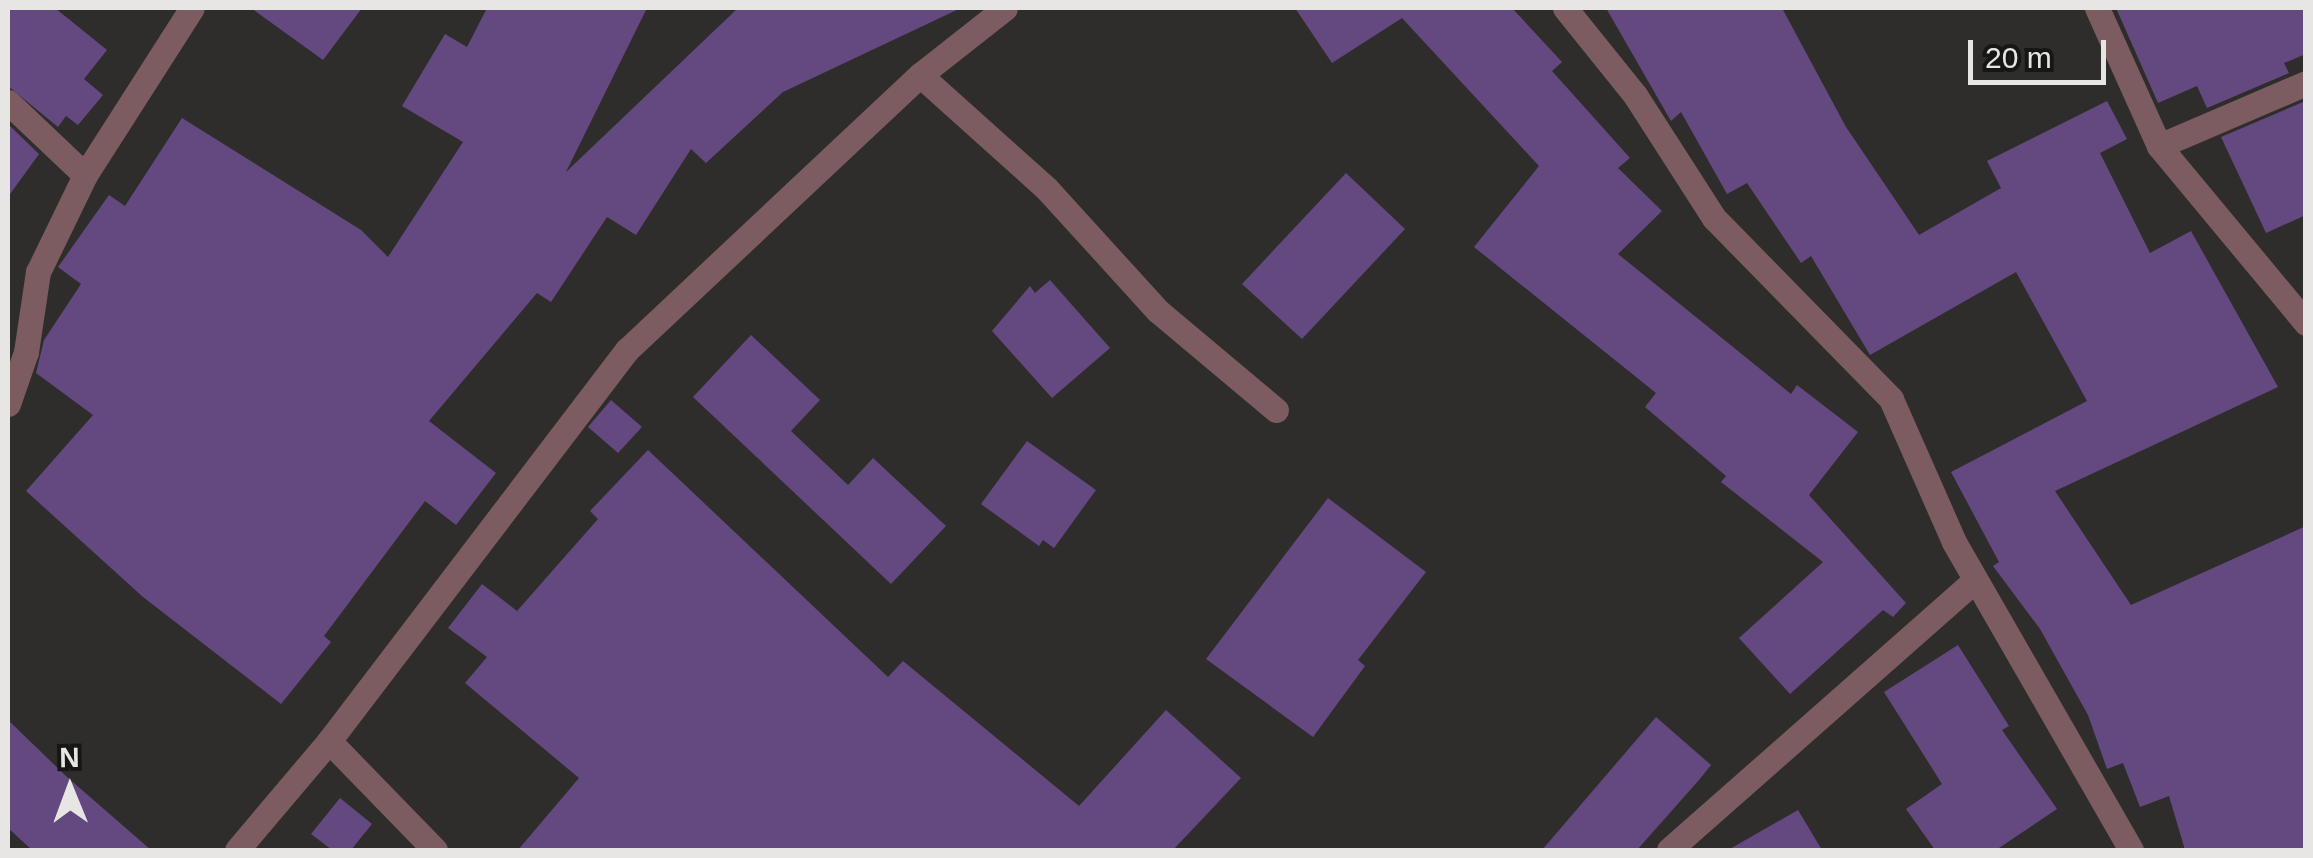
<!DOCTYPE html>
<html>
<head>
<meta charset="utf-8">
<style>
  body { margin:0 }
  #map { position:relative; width:2313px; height:858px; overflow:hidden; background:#2f2d2b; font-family:Helvetica,sans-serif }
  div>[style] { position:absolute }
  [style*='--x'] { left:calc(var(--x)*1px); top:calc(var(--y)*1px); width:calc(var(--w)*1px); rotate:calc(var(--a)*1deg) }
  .building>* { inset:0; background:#644880 }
  .minor>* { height:25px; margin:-12.5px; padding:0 12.5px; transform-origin:12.5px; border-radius:12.5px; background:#7c5c61 }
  span { translate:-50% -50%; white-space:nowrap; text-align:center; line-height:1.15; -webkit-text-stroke:9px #161614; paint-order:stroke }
  .frame { position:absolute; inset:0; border:10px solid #e7e6e4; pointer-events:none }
  .north { position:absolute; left:20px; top:738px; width:100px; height:100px; -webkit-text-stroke:8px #161614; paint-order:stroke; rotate:359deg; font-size:28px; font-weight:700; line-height:40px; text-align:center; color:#e7e6e4 }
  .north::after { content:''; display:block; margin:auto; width:35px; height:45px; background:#e7e6e4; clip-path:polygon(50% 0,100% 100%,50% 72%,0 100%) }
  .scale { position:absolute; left:1968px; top:40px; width:138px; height:45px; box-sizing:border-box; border:5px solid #e7e6e4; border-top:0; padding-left:12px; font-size:30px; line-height:35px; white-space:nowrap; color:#e7e6e4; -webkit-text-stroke:8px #161614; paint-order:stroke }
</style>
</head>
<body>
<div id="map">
  <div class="building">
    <div style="clip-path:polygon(8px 8px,55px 8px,107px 50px,84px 79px,103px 95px,78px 125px,66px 116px,58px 127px,8px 86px)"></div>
    <div style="clip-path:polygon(251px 8px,362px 8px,323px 60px)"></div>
    <div style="clip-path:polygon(487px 8px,647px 8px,566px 172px,738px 8px,961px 8px,783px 92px,706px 163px,691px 149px,636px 235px,607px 217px,551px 302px,537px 293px,429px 421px,496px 473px,456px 525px,425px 501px,324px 636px,331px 642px,281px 704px,143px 597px,26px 491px,93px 415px,36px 373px,44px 340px,81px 284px,58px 267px,109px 195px,125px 206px,182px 118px,361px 230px,388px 257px,463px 142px,402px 106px,445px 34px,467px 47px)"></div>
    <div style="clip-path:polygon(1295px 8px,1512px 8px,1562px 62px,1552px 71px,1630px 158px,1618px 168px,1662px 211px,1618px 254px,1791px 394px,1797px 385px,1858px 432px,1809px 495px,1906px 603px,1893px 617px,1883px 610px,1790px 694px,1739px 638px,1823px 562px,1721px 482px,1726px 476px,1645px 407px,1656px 393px,1474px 247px,1539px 166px,1402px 18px,1332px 63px)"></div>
    <div style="clip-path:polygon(1606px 8px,1782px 8px,1846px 127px,1919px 235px,2001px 188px,1987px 161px,2107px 101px,2127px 139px,2100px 153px,2150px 253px,2191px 231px,2278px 387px,2055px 491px,2131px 605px,2306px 526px,2306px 850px,2185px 850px,2169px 796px,2140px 807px,2123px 763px,2107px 769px,2088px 715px,2040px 629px,1993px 566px,1999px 562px,1951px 472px,2087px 401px,2016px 272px,1870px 355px,1811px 256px,1801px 263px,1747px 183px,1727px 194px,1681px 112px,1671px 121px)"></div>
    <div style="clip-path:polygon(2116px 8px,2306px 8px,2306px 54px,2284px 63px,2289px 73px,2207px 108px,2197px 86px,2158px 103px)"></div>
    <div style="clip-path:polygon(2303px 102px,2306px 215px,2266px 233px,2221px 137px)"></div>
    <div style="clip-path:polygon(8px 124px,39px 154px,8px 197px)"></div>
    <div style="clip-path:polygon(1346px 173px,1405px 229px,1302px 339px,1242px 284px)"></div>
    <div style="clip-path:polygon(1050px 280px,1110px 348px,1052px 398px,992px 331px,1030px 286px,1035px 293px)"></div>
    <div style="clip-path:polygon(751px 335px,820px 400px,791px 431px,848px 485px,873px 458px,946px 526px,891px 584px,693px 397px)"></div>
    <div style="clip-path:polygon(611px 400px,642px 427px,618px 453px,588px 427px)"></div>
    <div style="clip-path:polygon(1027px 441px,1096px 490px,1054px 548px,1043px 540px,1039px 546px,981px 504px)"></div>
    <div style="clip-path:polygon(648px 450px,888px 677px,903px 661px,1079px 806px,1166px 710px,1241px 778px,1173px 850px,518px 850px,579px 778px,465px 683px,487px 657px,448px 628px,482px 584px,517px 611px,598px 519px,590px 511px)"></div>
    <div style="clip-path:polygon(1328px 498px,1426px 572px,1358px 660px,1365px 666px,1313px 737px,1206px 659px)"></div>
    <div style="clip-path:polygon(1958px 645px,2009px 726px,2002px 730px,2057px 809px,1996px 850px,1935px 850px,1906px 809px,1942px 784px,1884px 692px)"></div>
    <div style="clip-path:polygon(1656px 717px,1711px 765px,1699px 780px,1637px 850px,1542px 850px)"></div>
    <div style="clip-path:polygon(8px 720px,67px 777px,151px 850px,32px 850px,8px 828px)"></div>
    <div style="clip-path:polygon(340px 798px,372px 824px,351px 850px,332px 850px,311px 834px)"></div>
    <div style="clip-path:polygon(1798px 810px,1822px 850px,1728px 850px)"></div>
  </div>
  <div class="minor">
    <div style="--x:1565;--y:8;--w:112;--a:51.2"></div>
    <div style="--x:1635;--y:95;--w:146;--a:57.3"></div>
    <div style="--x:1714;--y:218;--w:253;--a:45.6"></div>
    <div style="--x:1891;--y:399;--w:156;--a:66.2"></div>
    <div style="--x:1954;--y:542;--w:355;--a:60.1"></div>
    <div style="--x:2097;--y:8;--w:151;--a:65.8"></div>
    <div style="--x:2159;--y:146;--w:230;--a:50.3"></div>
    <div style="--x:920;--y:75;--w:169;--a:41.9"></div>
    <div style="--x:1046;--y:188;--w:166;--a:47.7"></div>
    <div style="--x:1158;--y:311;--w:154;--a:40"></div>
    <div style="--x:8;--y:102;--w:106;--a:43.5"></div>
    <div style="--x:2159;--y:146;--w:160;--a:-23.2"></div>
    <div style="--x:8;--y:404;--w:55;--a:-70.9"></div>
    <div style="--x:26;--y:352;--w:81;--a:-81.5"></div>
    <div style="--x:38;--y:272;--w:108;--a:-64.1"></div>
    <div style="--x:85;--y:175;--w:198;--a:-57.4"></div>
    <div style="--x:329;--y:741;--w:152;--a:45.8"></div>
    <div style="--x:237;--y:850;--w:143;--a:-49.8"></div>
    <div style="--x:329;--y:741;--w:492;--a:-52.7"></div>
    <div style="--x:627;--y:350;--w:402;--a:-43.2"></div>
    <div style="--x:920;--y:75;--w:108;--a:-38.2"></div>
    <div style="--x:1669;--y:850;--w:408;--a:-41.4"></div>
  </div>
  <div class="frame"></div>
  <div class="north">N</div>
  <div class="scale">20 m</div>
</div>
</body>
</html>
